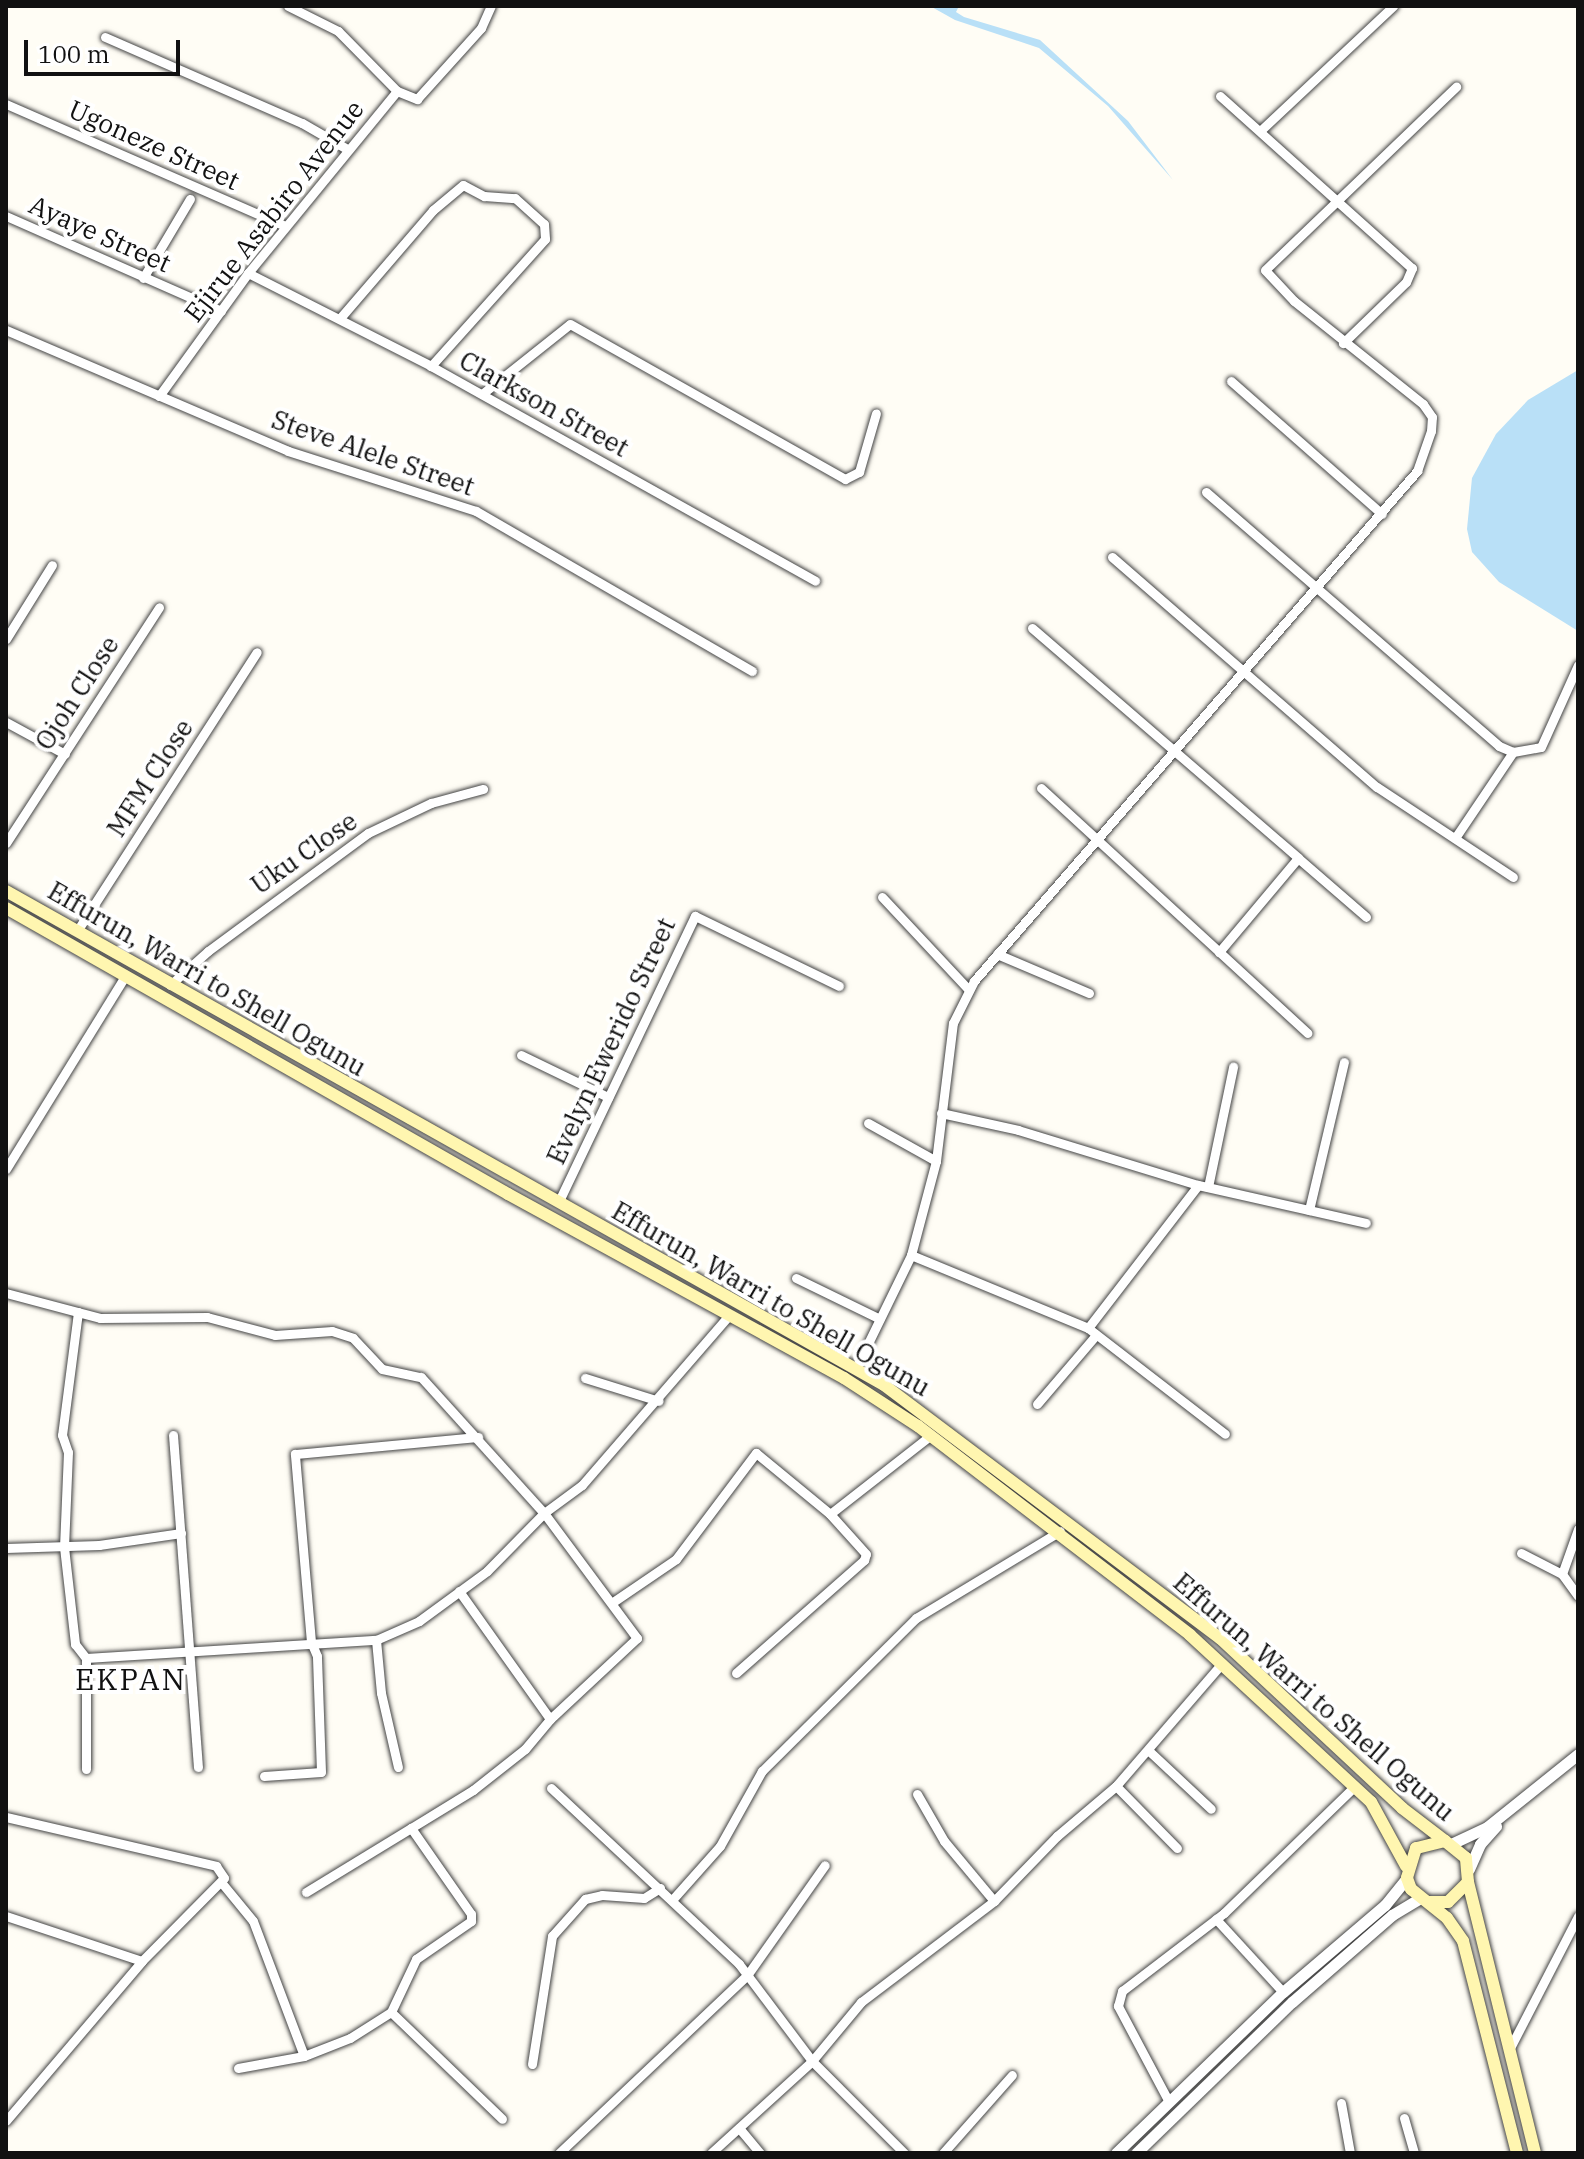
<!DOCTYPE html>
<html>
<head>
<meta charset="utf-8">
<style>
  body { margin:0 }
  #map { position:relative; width:1584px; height:2159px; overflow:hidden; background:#fffdf5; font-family:"IBM Plex Serif",serif }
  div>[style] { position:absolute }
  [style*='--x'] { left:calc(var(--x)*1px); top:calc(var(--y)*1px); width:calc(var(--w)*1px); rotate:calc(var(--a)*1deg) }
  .water>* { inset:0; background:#b9e0f7 }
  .roads { filter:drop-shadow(0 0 2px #444) drop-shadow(0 0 2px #444) }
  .minor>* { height:9px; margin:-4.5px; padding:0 4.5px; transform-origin:4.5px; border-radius:4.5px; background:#fff }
  .tertiary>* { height:11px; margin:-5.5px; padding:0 5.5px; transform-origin:5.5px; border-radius:5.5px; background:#fff }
  .secondary>* { height:12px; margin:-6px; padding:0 6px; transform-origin:6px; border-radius:6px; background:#fff6b0 }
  span { translate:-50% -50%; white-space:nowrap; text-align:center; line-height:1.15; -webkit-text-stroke:8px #fff; paint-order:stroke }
  .street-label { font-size:26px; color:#111 }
  .quarter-label { font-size:30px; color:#111; letter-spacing:2px }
  .frame { position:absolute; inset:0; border:8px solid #111; pointer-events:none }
  .scale { position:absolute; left:24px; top:40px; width:156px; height:36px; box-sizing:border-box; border:4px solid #111; border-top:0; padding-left:10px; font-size:24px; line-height:28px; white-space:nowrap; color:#111; -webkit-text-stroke:6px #fff; paint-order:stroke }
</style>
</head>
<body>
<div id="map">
  <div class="water">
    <div style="clip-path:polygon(930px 6px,959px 6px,956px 12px,964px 17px,1040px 40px,1128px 121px,1173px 180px,1108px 106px,1039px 48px,955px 20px)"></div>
    <div style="clip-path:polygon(1578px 370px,1578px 631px,1499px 582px,1472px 552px,1467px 529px,1472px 478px,1496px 434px,1528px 400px)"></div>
  </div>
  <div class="roads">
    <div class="minor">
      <div style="--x:288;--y:6;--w:56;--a:26.6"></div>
      <div style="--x:338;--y:31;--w:84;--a:45.5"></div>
      <div style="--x:397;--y:91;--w:22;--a:22"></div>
      <div style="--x:417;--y:99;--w:96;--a:-48"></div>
      <div style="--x:481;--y:28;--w:24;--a:-66"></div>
      <div style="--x:105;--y:37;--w:215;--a:23.6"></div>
      <div style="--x:302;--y:123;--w:52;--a:30"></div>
      <div style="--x:1220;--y:96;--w:258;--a:41.9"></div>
      <div style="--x:1412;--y:268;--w:15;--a:113"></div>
      <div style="--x:1406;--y:282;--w:88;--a:135.9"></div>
      <div style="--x:6;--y:104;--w:305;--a:23.6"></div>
      <div style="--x:1260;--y:131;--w:183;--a:-43.2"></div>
      <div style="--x:6;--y:216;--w:235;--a:23.8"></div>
      <div style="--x:248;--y:273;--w:205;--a:26.9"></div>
      <div style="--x:431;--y:366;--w:440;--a:29.2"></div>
      <div style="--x:143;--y:278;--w:92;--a:-59.3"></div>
      <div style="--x:341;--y:317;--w:141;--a:-49.3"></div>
      <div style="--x:433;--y:210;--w:39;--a:-40"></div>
      <div style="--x:463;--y:185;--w:24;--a:28"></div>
      <div style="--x:484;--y:196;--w:31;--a:4"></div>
      <div style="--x:515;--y:198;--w:39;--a:42"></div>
      <div style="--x:544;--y:224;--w:15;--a:86"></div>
      <div style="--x:545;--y:239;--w:171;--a:131.9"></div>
      <div style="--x:6;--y:330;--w:307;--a:23.2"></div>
      <div style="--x:288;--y:451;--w:197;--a:17.7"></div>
      <div style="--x:476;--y:511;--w:319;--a:30.1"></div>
      <div style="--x:1231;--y:381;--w:201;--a:41.4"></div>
      <div style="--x:482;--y:394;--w:112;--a:-38.5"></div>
      <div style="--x:570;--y:324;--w:316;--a:29.4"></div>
      <div style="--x:845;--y:479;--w:16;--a:-27"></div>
      <div style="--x:859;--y:472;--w:61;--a:-73.9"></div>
      <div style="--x:159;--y:396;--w:152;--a:-54.1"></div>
      <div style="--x:248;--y:273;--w:235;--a:-50.7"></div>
      <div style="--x:1206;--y:492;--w:388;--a:40.9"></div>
      <div style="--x:1499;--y:746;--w:15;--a:23"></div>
      <div style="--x:1513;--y:752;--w:28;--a:-10"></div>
      <div style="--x:1541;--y:747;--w:90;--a:-65.7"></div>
      <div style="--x:1112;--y:557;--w:351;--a:41"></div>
      <div style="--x:1377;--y:787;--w:163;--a:33.5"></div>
      <div style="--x:1032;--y:628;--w:352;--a:40.8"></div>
      <div style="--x:1298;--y:858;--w:123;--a:130"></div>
      <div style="--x:6;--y:639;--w:87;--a:-58.1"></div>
      <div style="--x:6;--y:722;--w:67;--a:28.5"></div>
      <div style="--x:1041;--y:788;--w:362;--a:42.6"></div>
      <div style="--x:1455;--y:838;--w:104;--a:-56"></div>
      <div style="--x:6;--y:843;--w:281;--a:-57"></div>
      <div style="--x:1298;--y:858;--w:90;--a:40.9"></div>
      <div style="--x:882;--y:897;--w:127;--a:46.9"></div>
      <div style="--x:79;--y:928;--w:328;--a:-57.2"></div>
      <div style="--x:997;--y:954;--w:100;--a:23"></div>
      <div style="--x:170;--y:985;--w:51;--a:-41.8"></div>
      <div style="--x:208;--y:951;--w:199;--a:-36.4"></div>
      <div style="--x:368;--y:833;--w:70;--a:-25.5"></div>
      <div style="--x:431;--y:803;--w:54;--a:-15.1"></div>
      <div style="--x:521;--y:1055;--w:97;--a:25.8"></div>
      <div style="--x:941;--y:1113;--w:79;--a:12.4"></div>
      <div style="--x:1018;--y:1130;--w:188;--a:17"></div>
      <div style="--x:1198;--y:1185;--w:172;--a:12.7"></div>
      <div style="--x:868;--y:1123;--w:78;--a:29.2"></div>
      <div style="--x:6;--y:1169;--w:228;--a:-58.3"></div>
      <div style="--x:1208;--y:1187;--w:123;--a:-78.2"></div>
      <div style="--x:559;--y:1201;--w:316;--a:-64.5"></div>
      <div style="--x:695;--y:916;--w:160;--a:25.9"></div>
      <div style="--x:1309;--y:1210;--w:152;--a:-76.7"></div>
      <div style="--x:911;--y:1255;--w:191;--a:22.4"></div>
      <div style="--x:1088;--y:1328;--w:173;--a:37.7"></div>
      <div style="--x:796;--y:1278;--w:93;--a:26"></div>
      <div style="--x:6;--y:1293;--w:97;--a:14.9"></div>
      <div style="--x:100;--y:1318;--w:107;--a:-0.5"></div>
      <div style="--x:207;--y:1317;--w:70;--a:14.8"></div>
      <div style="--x:275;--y:1335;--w:57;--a:-4"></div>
      <div style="--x:332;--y:1331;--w:22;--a:18"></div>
      <div style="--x:353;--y:1338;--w:42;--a:46.9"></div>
      <div style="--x:382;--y:1369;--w:40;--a:12"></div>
      <div style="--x:421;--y:1377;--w:183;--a:47.9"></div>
      <div style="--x:544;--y:1513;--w:156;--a:53.4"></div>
      <div style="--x:637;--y:1638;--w:119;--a:137"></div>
      <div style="--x:78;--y:1312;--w:124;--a:97.4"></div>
      <div style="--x:62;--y:1435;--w:18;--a:71"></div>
      <div style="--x:68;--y:1452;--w:95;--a:92.4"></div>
      <div style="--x:64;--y:1547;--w:98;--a:83.5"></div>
      <div style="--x:75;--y:1644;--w:18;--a:52"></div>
      <div style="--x:86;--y:1658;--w:111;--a:90"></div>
      <div style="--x:1088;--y:1328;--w:180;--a:-52.4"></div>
      <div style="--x:856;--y:1368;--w:126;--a:-64"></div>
      <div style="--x:911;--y:1255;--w:97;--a:-75.1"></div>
      <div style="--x:936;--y:1161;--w:139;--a:-83"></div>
      <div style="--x:953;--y:1023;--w:47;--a:-63.4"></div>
      <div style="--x:974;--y:981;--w:676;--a:-49.02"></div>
      <div style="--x:1417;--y:471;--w:42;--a:-70.7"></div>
      <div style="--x:1431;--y:431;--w:14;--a:-86"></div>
      <div style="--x:1432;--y:417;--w:16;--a:-125"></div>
      <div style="--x:1423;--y:404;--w:165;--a:-141.4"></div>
      <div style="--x:1294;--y:301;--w:42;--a:-133.1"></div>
      <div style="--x:1265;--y:270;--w:265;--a:-43.8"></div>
      <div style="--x:585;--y:1378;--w:77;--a:17.3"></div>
      <div style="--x:1037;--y:1404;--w:91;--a:-49.5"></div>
      <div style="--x:173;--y:1435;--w:333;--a:85.7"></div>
      <div style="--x:6;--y:1548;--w:93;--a:-1.8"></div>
      <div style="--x:99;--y:1545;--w:83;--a:-8.3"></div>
      <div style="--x:1521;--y:1553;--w:46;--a:27.1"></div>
      <div style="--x:1562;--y:1574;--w:27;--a:54"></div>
      <div style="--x:1562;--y:1574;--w:48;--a:-70.4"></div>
      <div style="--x:613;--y:1602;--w:76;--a:-34.3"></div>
      <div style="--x:676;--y:1559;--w:133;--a:-53"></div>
      <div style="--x:756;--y:1453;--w:96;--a:39.5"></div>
      <div style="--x:376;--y:1640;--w:53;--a:84.6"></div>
      <div style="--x:381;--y:1693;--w:76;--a:77.1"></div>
      <div style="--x:86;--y:1658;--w:291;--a:-3.6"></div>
      <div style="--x:376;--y:1640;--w:47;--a:-23.8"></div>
      <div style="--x:419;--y:1621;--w:84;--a:-36.3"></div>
      <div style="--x:487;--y:1571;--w:81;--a:-45.5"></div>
      <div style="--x:544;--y:1513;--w:47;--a:-36.4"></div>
      <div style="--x:582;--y:1485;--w:225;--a:-49.1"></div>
      <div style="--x:736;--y:1673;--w:171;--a:-41.4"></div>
      <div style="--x:864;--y:1560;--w:6;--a:-72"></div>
      <div style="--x:866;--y:1554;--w:54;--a:-132"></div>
      <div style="--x:830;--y:1514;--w:127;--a:-38"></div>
      <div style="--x:1148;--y:1750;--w:86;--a:43.1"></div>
      <div style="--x:264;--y:1776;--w:57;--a:-4"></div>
      <div style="--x:321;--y:1772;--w:116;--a:-92"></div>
      <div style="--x:317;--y:1656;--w:15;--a:-113"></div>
      <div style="--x:311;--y:1642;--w:189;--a:-94.9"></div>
      <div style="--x:295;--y:1454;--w:184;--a:-5.3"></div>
      <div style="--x:1116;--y:1786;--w:87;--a:45.5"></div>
      <div style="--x:551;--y:1788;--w:258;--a:43.1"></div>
      <div style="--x:739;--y:1964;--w:121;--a:53"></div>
      <div style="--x:812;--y:2061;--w:130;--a:45"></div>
      <div style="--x:917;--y:1794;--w:54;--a:60.1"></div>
      <div style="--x:944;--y:1841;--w:78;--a:50.2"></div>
      <div style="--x:6;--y:1817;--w:216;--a:13.1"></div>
      <div style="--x:216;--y:1866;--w:14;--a:56"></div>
      <div style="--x:224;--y:1878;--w:117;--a:134.7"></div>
      <div style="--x:142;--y:1961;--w:210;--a:130.4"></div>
      <div style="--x:221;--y:1882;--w:50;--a:50.6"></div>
      <div style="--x:253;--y:1921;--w:144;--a:69.3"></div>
      <div style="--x:306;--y:1892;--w:123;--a:-31.4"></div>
      <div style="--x:672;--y:1900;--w:72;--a:-48.4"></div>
      <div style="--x:720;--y:1846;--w:86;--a:-60.8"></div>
      <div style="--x:762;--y:1771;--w:217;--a:-44.8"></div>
      <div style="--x:916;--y:1618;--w:168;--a:-31.1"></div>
      <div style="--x:6;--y:1916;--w:143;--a:18.3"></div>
      <div style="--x:1216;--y:1919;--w:99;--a:47.5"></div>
      <div style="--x:391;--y:2012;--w:59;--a:-64.7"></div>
      <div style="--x:416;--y:1959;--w:67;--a:-34.6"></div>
      <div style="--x:471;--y:1921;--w:7;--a:-90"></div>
      <div style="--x:471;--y:1914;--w:105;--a:-124.9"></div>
      <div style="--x:411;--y:1828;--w:73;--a:-31.5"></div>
      <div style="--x:473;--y:1790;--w:66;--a:-38.3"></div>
      <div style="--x:525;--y:1749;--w:39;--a:-50"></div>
      <div style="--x:550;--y:1719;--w:157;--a:-125.4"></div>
      <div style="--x:1511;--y:2046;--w:146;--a:-62.7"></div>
      <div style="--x:532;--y:2064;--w:130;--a:-81.1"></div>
      <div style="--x:552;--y:1936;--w:50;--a:-48.3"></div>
      <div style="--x:585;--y:1899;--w:17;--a:-13"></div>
      <div style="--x:602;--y:1895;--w:42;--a:4.1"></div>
      <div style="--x:644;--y:1898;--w:19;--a:-32"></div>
      <div style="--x:238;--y:2068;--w:67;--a:-10.3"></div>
      <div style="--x:304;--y:2056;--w:49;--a:-21.4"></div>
      <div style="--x:350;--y:2038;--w:49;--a:-32.4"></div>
      <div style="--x:391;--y:2012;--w:154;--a:43.9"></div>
      <div style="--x:1169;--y:2102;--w:109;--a:-118"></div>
      <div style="--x:1118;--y:2006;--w:16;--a:-75"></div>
      <div style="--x:1122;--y:1991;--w:128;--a:-37.4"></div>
      <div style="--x:1224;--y:1913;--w:182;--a:-44.1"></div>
      <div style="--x:1341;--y:2103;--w:51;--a:79.8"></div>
      <div style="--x:1404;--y:2118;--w:36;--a:74"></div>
      <div style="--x:739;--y:2128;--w:33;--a:50"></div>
      <div style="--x:559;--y:2153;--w:260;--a:-43.4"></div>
      <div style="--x:748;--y:1974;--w:133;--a:-54.8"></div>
      <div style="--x:711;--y:2153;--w:137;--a:-42.3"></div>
      <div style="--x:812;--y:2061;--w:77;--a:-50.3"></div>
      <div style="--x:861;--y:2002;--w:167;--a:-37.2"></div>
      <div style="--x:994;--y:1901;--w:91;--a:-45.9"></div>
      <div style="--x:1057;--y:1836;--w:77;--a:-40.3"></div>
      <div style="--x:1116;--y:1786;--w:162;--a:-49.2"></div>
      <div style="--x:943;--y:2153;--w:104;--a:-48.5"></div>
    </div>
    <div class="tertiary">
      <div style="--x:1451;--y:1844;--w:40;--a:-25"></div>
      <div style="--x:1487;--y:1827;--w:117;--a:-38.7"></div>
      <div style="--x:1469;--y:1869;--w:27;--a:-66"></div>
      <div style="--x:1480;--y:1844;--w:24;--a:-48"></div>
      <div style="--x:1116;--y:2153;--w:232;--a:-44"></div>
      <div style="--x:1283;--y:1992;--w:134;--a:-40.5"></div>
      <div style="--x:1385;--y:1905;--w:35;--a:-51"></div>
      <div style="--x:1136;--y:2153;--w:217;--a:-44.1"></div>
      <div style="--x:1292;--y:2002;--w:133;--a:-41"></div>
      <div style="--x:1392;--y:1915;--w:33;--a:-31"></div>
    </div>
    <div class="secondary">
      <div style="--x:6;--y:891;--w:1007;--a:29.36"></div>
      <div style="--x:884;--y:1385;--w:421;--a:37"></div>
      <div style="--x:1220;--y:1638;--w:249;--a:43"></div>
      <div style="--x:1402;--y:1808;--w:54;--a:37.5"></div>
      <div style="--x:6;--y:908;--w:578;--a:29.67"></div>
      <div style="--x:508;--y:1194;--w:383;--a:28.7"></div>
      <div style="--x:844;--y:1378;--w:88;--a:33"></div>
      <div style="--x:918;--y:1426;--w:343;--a:37.5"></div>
      <div style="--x:1190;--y:1635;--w:246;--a:42.7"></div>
      <div style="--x:1371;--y:1802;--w:73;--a:61.3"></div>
      <div style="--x:1468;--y:1882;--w:279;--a:76.1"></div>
      <div style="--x:1429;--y:1902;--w:19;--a:0"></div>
      <div style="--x:1448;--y:1902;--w:28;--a:-45"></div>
      <div style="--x:1468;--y:1882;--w:24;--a:-95"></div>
      <div style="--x:1466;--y:1858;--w:27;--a:-141"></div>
      <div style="--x:1445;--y:1841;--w:30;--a:166"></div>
      <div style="--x:1416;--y:1848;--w:31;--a:107"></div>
      <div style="--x:1407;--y:1878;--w:12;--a:70"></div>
      <div style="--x:1411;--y:1889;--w:46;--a:38.9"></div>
      <div style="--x:1447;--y:1918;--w:28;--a:55"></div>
      <div style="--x:1463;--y:1941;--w:219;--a:75.7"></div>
    </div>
  </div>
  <div class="street-label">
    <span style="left:154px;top:145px;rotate:24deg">Ugoneze Street</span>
    <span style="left:274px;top:211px;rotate:-52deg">Ejirue Asabiro Avenue</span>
    <span style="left:100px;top:234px;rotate:24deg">Ayaye Street</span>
    <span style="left:544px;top:404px;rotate:29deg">Clarkson Street</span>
    <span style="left:373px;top:453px;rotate:19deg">Steve Alele Street</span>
    <span style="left:77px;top:693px;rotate:-57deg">Ojoh Close</span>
    <span style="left:150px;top:778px;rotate:-57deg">MFM Close</span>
    <span style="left:304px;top:853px;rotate:-35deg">Uku Close</span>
    <span style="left:207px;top:979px;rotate:30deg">Effurun, Warri to Shell Ogunu</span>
    <span style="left:611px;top:1041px;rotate:-65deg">Evelyn Ewerido Street</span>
    <span style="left:771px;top:1299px;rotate:30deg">Effurun, Warri to Shell Ogunu</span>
    <span style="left:1314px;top:1697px;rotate:41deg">Effurun, Warri to Shell Ogunu</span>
  </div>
  <div class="quarter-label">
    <span style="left:131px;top:1679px">EKPAN</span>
  </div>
  <div class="frame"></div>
  <div class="scale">100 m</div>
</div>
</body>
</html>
